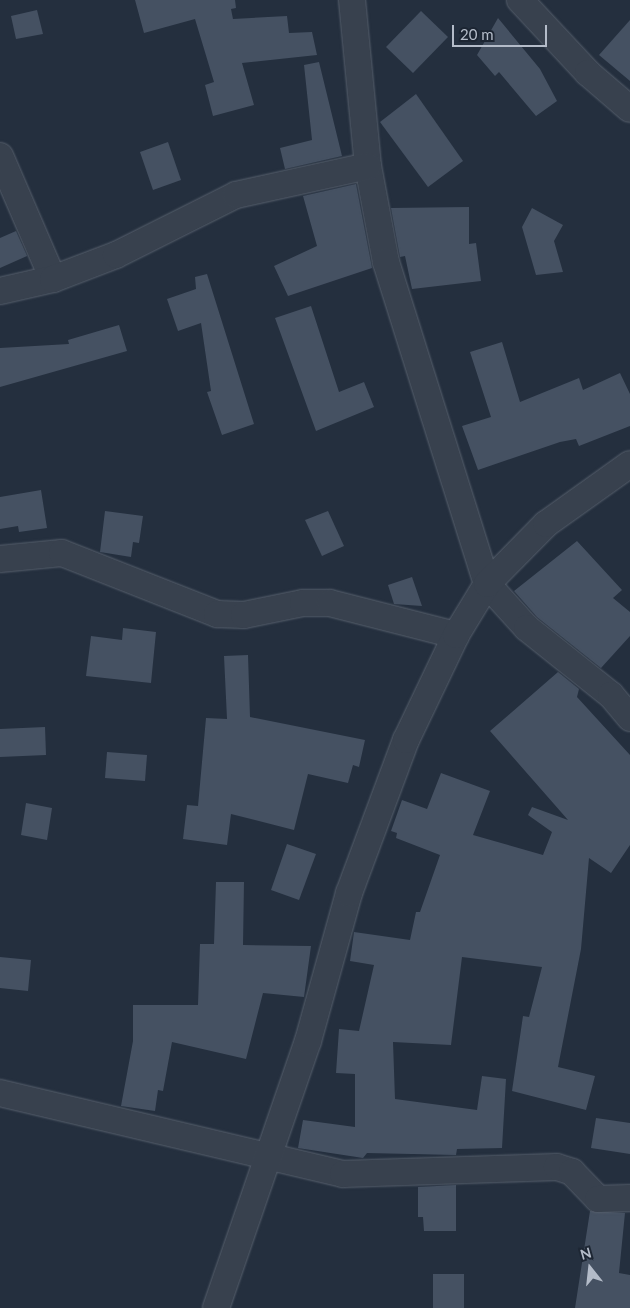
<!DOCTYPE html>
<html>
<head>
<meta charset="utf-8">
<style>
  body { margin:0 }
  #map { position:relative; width:630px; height:1308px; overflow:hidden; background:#242f3e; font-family:Lato,sans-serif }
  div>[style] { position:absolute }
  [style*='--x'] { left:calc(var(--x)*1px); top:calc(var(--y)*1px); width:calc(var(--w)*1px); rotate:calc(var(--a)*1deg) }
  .building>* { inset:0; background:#455162 }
  .roads { filter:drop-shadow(0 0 1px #565f6c) drop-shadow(0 0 1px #565f6c) }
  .street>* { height:26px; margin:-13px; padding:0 13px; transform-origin:13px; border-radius:13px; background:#38414e }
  span { translate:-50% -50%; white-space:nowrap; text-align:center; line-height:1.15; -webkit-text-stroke:4.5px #1d2633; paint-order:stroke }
  .north { position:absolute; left:565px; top:1243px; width:50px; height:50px; -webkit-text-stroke:4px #1d2633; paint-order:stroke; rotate:344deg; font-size:14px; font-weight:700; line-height:20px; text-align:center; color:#b4bcc9 }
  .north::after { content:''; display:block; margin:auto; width:18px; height:22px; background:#b4bcc9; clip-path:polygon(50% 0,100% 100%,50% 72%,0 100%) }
  .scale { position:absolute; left:452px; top:25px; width:95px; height:22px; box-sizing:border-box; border:2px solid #b4bcc9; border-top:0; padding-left:6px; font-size:15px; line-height:18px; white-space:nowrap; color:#b4bcc9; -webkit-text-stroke:4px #1d2633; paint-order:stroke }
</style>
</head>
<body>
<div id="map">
  <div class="building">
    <div style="clip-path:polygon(135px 0,235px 0,236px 8px,231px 9px,233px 19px,287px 16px,289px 33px,312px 32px,317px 55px,242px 63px,254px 105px,213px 116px,205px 85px,214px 82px,195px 19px,144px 33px)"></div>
    <div style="clip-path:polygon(37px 10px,43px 34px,16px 39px,11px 16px)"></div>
    <div style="clip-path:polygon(421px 11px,448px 37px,413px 73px,386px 47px)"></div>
    <div style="clip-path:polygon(498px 18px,540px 69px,557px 101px,536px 116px,499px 72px,495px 76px,477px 55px)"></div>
    <div style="clip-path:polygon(630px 20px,630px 81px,599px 55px)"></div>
    <div style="clip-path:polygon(319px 62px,342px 156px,285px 169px,280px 148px,312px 140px,304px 65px)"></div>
    <div style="clip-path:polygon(416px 94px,463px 161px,428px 187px,380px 122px)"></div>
    <div style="clip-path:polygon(168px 142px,181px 180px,153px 190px,140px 152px)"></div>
    <div style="clip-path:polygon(356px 184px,372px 268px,288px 296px,274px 266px,317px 246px,303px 196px)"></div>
    <div style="clip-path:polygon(469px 207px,469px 244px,476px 243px,481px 281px,412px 289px,405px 256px,400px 257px,391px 208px)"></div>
    <div style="clip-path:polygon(532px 208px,563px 225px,554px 241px,563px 272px,536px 275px,522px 227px)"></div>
    <div style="clip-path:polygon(16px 231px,27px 256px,0 268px,0 238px)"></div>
    <div style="clip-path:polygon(207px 274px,254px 424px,222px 435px,207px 392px,211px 391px,201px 323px,178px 331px,167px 299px,196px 289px,195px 277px)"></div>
    <div style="clip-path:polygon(311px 306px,339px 392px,364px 382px,374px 407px,316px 431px,275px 318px)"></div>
    <div style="clip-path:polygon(119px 325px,127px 351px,0 387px,0 348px,69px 344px,68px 340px)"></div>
    <div style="clip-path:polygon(502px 342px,520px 402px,579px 378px,583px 390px,620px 373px,630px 394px,630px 426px,579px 446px,576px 439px,560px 442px,478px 470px,462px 426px,491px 417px,470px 352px)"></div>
    <div style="clip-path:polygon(41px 490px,47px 528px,19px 532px,18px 526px,0 529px,0 497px)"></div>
    <div style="clip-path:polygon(105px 511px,143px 516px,139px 543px,133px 542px,131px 557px,100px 552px)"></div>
    <div style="clip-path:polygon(328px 511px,344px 546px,322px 556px,305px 520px)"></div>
    <div style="clip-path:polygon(577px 541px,622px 590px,613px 598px,630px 612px,630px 636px,601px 668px,537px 617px,514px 591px)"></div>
    <div style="clip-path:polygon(412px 577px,422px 606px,394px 604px,388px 585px)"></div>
    <div style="clip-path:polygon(123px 628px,156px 632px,151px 683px,86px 676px,91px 636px,122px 640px)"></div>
    <div style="clip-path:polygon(248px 655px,250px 717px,365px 740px,359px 767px,353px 765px,348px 783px,308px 774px,294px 830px,231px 814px,227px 845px,183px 839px,187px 805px,198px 806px,206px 718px,227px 719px,224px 656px)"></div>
    <div style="clip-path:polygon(558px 672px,579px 689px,577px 697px,630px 755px,630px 845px,611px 873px,589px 858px,581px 949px,558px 1067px,595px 1076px,586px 1110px,512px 1091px,523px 1016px,529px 1017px,542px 967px,462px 957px,451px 1045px,393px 1042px,395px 1099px,477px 1110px,482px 1076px,506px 1079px,502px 1148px,457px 1149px,456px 1155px,367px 1153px,363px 1158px,298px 1148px,303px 1120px,355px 1127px,355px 1074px,336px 1073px,339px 1029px,359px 1031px,374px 965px,350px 961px,354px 932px,410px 940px,416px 912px,420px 912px,440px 855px,396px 838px,397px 833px,391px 831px,402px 800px,427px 809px,441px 773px,490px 791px,473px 835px,543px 855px,552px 832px,528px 815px,532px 807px,568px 820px,490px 731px)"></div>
    <div style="clip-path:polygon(45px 727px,46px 755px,0 757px,0 729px)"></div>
    <div style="clip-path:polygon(107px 752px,147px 755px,145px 781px,105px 778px)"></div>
    <div style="clip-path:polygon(26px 803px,52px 808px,47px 840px,21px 835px)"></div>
    <div style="clip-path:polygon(287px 844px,316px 854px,299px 900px,271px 890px)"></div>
    <div style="clip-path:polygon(216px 882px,244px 882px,243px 945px,311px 946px,304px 997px,263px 993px,246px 1059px,172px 1042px,163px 1091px,158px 1090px,155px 1111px,121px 1106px,133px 1041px,133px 1005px,198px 1005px,200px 944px,214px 944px)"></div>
    <div style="clip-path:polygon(0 957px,31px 960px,28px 991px,0 988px)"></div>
    <div style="clip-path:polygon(596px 1118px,630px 1123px,630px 1154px,591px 1148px)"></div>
    <div style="clip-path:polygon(456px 1185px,456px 1231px,424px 1231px,423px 1217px,418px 1217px,418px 1187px)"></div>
    <div style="clip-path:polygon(590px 1211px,625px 1213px,619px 1273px,630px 1275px,630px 1308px,575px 1308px)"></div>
    <div style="clip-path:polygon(433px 1274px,464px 1274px,464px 1308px,433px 1308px)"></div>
  </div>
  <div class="roads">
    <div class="street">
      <div style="--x:352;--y:0;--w:167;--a:84.5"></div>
      <div style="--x:368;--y:166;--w:98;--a:79.4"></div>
      <div style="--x:386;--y:262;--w:337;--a:72.6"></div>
      <div style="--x:487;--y:584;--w:59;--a:47.7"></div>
      <div style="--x:527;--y:628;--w:107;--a:38.6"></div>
      <div style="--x:611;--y:695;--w:30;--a:50"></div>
      <div style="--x:520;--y:0;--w:100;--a:47"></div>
      <div style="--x:588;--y:73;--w:55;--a:40.6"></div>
      <div style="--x:0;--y:156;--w:134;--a:66.7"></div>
      <div style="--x:0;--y:291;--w:54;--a:-12.8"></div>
      <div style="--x:53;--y:279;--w:67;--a:-20.9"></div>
      <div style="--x:116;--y:255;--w:134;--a:-26.6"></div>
      <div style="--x:236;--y:195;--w:135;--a:-12.4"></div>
      <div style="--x:0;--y:559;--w:62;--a:-5.5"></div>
      <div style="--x:62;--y:553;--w:167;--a:21.5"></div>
      <div style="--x:217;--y:614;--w:27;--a:2"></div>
      <div style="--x:244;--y:615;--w:60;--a:-11.5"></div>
      <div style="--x:303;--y:603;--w:27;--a:0"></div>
      <div style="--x:330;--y:603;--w:130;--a:14.3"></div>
      <div style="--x:0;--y:1093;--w:352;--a:13.3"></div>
      <div style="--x:343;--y:1174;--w:214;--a:-1.9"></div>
      <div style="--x:557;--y:1167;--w:16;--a:18"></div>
      <div style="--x:572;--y:1172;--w:37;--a:46"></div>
      <div style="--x:598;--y:1199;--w:32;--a:-2"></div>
      <div style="--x:216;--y:1308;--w:282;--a:-71"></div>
      <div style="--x:308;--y:1041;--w:154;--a:-74.5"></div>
      <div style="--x:349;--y:893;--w:163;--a:-69.6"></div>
      <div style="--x:406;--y:740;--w:116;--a:-64.5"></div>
      <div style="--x:456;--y:635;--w:60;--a:-58.7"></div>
      <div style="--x:487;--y:584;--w:84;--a:-45.5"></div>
      <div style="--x:546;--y:524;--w:103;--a:-35.5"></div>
    </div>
  </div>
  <div class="north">N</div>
  <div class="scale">20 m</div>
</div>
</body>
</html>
